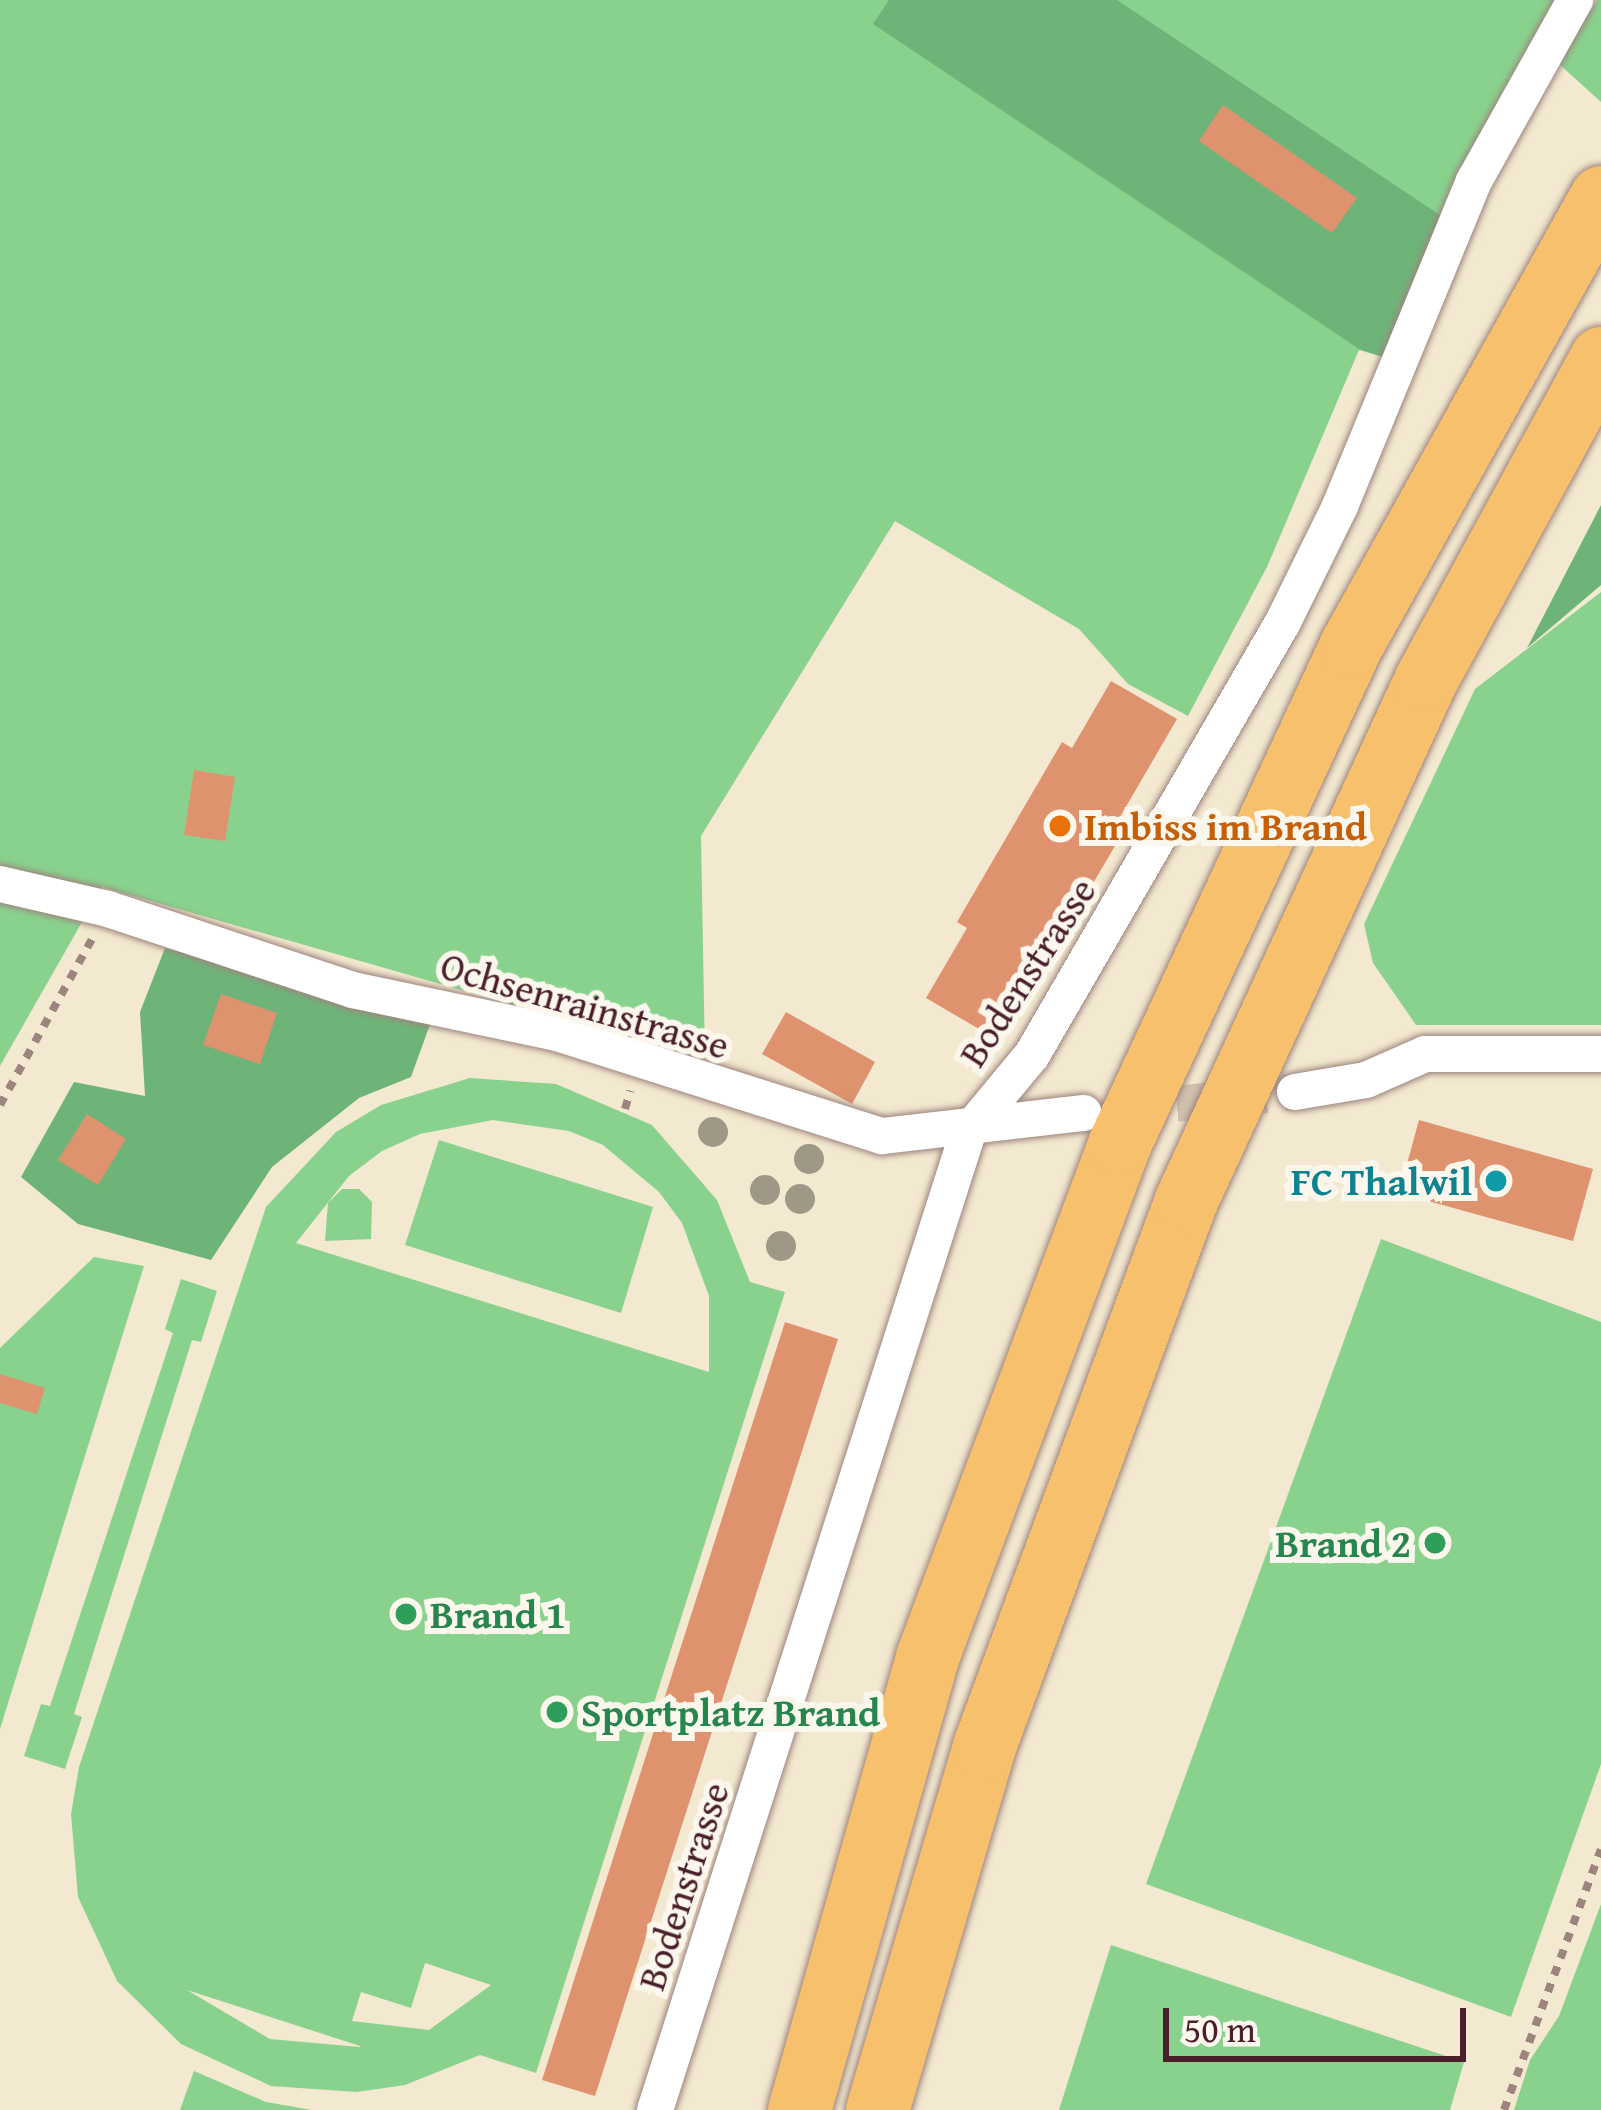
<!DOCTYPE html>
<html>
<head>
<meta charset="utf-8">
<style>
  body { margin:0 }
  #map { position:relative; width:1601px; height:2110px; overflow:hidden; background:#f3e9d0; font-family:"Gentium Book Plus",serif }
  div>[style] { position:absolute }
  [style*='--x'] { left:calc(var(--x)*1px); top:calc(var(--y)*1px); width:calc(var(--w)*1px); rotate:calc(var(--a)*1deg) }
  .green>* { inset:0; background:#89d28e }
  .forest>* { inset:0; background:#6eb479 }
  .building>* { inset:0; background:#de926e }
  .street-tunnel>* { height:36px; margin-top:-18px; transform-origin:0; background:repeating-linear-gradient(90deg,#d1c1af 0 36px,transparent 0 54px) }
  .path>* { height:8px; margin-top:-4px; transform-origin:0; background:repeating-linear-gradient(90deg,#9e847e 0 9px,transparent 0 18px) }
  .roads { filter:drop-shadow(0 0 3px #9e847e) drop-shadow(0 0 3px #9e847e) }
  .street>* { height:36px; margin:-18px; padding:0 18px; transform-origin:18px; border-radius:18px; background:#fff }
  .highway>* { height:63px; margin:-31.5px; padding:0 31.5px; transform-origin:31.5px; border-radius:31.5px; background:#f7c06c }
  .trees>* { width:30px; height:30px; margin:-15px; border-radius:50%; background:#a09886 }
  .dots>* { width:33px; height:33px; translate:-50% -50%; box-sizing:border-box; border:6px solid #fbf7ec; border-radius:50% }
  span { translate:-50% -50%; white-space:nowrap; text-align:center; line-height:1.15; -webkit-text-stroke:12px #fbf7ec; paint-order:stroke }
  .food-label { font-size:39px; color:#c56008; font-weight:700 }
  .left { translate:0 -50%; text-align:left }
  .street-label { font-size:39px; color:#4a1f2b }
  .culture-label { font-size:39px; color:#0d838f; font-weight:700 }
  .right { translate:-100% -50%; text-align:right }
  .leisure-label { font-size:39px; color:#27864d; font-weight:700 }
  .scale { position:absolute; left:1163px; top:2008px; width:303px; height:54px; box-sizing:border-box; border:6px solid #4a1f2b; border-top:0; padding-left:15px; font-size:36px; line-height:42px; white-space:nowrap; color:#4a1f2b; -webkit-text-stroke:9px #fbf7ec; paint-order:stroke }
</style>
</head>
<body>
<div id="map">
  <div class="green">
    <div style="clip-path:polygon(0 0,1559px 0,1449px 193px,1383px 357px,1359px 350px,1267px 567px,1188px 716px,1128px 684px,1079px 629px,895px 521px,701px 836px,705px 1060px,102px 887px,0 1066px)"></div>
    <div style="clip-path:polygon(1597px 0,1601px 0,1601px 102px,1558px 63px)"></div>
    <div style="clip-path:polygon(1601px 592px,1601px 1025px,1416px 1025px,1373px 963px,1364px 924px,1475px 689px)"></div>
    <div style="clip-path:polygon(evenodd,470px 1078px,556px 1084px,652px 1125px,717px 1200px,750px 1282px,785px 1292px,536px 2073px,480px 2055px,405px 2085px,357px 2092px,271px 2086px,181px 2044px,117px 1981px,78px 1897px,71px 1814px,79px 1767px,266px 1207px,336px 1132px,381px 1105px,470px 1078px,493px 1120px,569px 1131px,603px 1145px,659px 1192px,682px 1223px,709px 1296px,709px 1372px,296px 1243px,349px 1176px,382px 1151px,420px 1134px,493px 1120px,470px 1078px,425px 1963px,491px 1985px,429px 2030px,352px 2021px,361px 1992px,411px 2008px,425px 1963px,470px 1078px,187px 1990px,360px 2046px,360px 2047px,270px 2039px,187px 1990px)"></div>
    <div style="clip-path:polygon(439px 1140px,653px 1207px,621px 1313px,405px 1245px)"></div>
    <div style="clip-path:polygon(342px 1189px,359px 1189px,372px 1202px,371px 1239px,325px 1241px,328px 1203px)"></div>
    <div style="clip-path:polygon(1381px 1239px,1601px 1322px,1601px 1764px,1511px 2017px,1146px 1884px)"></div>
    <div style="clip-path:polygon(94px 1257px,144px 1266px,0 1729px,0 1348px)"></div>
    <div style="clip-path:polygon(181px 1279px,217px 1291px,201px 1342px,192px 1340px,74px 1714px,82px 1717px,65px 1769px,24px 1756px,41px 1704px,50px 1706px,173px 1333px,165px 1329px)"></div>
    <div style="clip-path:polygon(1601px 1904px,1601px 2110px,1514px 2110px,1530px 2060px,1559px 2016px)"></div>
    <div style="clip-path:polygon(1111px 1945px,1464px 2062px,1450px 2110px,1059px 2110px)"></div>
    <div style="clip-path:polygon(194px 2071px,266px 2102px,312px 2110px,180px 2110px)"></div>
  </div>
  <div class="forest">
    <div style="clip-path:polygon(889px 0,1117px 0,1440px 215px,1383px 357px,1359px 349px,873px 24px)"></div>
    <div style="clip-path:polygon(1601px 505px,1601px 585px,1527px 648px)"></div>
    <div style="clip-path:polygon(165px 948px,432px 1019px,411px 1077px,359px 1098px,272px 1167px,211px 1260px,78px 1224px,21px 1177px,74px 1082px,145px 1096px,140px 1012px)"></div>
  </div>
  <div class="building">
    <div style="clip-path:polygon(1223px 105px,1357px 198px,1332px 233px,1199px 141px)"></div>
    <div style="clip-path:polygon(1111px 681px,1177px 719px,1106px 841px,1115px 846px,1073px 917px,1065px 911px,991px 1036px,926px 998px,967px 928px,957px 922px,1062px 742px,1072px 748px)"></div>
    <div style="clip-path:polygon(194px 770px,235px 777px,225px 841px,184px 835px)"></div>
    <div style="clip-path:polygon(221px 994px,277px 1013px,260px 1064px,203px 1045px)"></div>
    <div style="clip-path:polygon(786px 1012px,875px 1062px,852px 1104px,762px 1054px)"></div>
    <div style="clip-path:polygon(87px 1114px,126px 1139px,98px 1185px,58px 1160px)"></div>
    <div style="clip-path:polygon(1419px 1120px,1593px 1169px,1573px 1241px,1399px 1193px)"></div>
    <div style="clip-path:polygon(785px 1322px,838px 1339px,595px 2096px,542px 2080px)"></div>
    <div style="clip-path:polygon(0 1374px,45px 1388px,37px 1414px,0 1403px)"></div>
  </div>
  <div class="street-tunnel">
    <div style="--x:1123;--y:1109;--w:173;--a:-5.6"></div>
  </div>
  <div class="path">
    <div style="--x:0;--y:1105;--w:190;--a:-61"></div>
    <div style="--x:625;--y:1109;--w:19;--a:-74"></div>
    <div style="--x:1504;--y:2110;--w:278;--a:-69.6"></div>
  </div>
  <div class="roads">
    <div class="street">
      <div style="--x:0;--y:884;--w:111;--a:13"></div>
      <div style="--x:108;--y:909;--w:258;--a:18.3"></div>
      <div style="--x:353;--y:990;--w:208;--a:11.9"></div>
      <div style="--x:557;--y:1033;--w:341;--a:17.6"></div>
      <div style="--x:882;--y:1136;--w:203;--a:-6.5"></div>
      <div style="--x:1295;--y:1092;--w:72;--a:-9.6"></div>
      <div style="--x:1366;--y:1080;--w:64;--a:-23.8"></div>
      <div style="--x:1425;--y:1054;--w:176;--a:0"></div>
      <div style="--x:655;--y:2110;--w:1027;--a:-72.25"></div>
      <div style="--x:968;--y:1132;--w:100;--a:-50.3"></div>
      <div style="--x:1032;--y:1055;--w:500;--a:-59.9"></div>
      <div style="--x:1283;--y:622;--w:129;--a:-63.8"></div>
      <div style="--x:1340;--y:506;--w:352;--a:-67.6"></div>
      <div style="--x:1474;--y:181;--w:207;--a:-60.8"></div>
    </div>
    <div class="highway">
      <div style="--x:799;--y:2110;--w:471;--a:-74.2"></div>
      <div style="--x:927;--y:1657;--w:550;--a:-69.46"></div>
      <div style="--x:1120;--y:1142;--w:548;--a:-65.07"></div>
      <div style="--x:1351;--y:645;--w:513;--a:-60.84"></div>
      <div style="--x:877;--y:2110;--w:379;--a:-73.6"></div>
      <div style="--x:984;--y:1746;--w:582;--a:-69.7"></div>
      <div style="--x:1186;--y:1200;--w:574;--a:-65.27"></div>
      <div style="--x:1426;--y:679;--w:366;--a:-61.4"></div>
    </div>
  </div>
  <div class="trees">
    <div style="left:713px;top:1132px"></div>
    <div style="left:809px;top:1159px"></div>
    <div style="left:765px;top:1190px"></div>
    <div style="left:800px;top:1199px"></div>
    <div style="left:781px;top:1246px"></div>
  </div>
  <div class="dots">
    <div style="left:1060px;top:826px;background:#e8710a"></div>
    <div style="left:1496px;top:1181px;background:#0f9aa8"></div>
    <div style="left:1435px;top:1543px;background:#2e9e5b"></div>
    <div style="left:406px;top:1614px;background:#2e9e5b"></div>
    <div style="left:557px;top:1712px;background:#2e9e5b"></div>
  </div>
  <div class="food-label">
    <span class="left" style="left:1084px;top:826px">Imbiss im Brand</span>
  </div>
  <div class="street-label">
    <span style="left:1027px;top:972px;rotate:-57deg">Bodenstrasse</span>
    <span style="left:585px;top:1005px;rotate:16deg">Ochsenrainstrasse</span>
    <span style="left:683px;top:1886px;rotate:-72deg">Bodenstrasse</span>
  </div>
  <div class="culture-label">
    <span class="right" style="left:1472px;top:1181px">FC Thalwil</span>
  </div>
  <div class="leisure-label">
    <span class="right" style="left:1411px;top:1543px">Brand 2</span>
    <span class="left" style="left:430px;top:1614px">Brand 1</span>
    <span class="left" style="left:581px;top:1712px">Sportplatz Brand</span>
  </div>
  <div class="scale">50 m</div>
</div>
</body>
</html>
